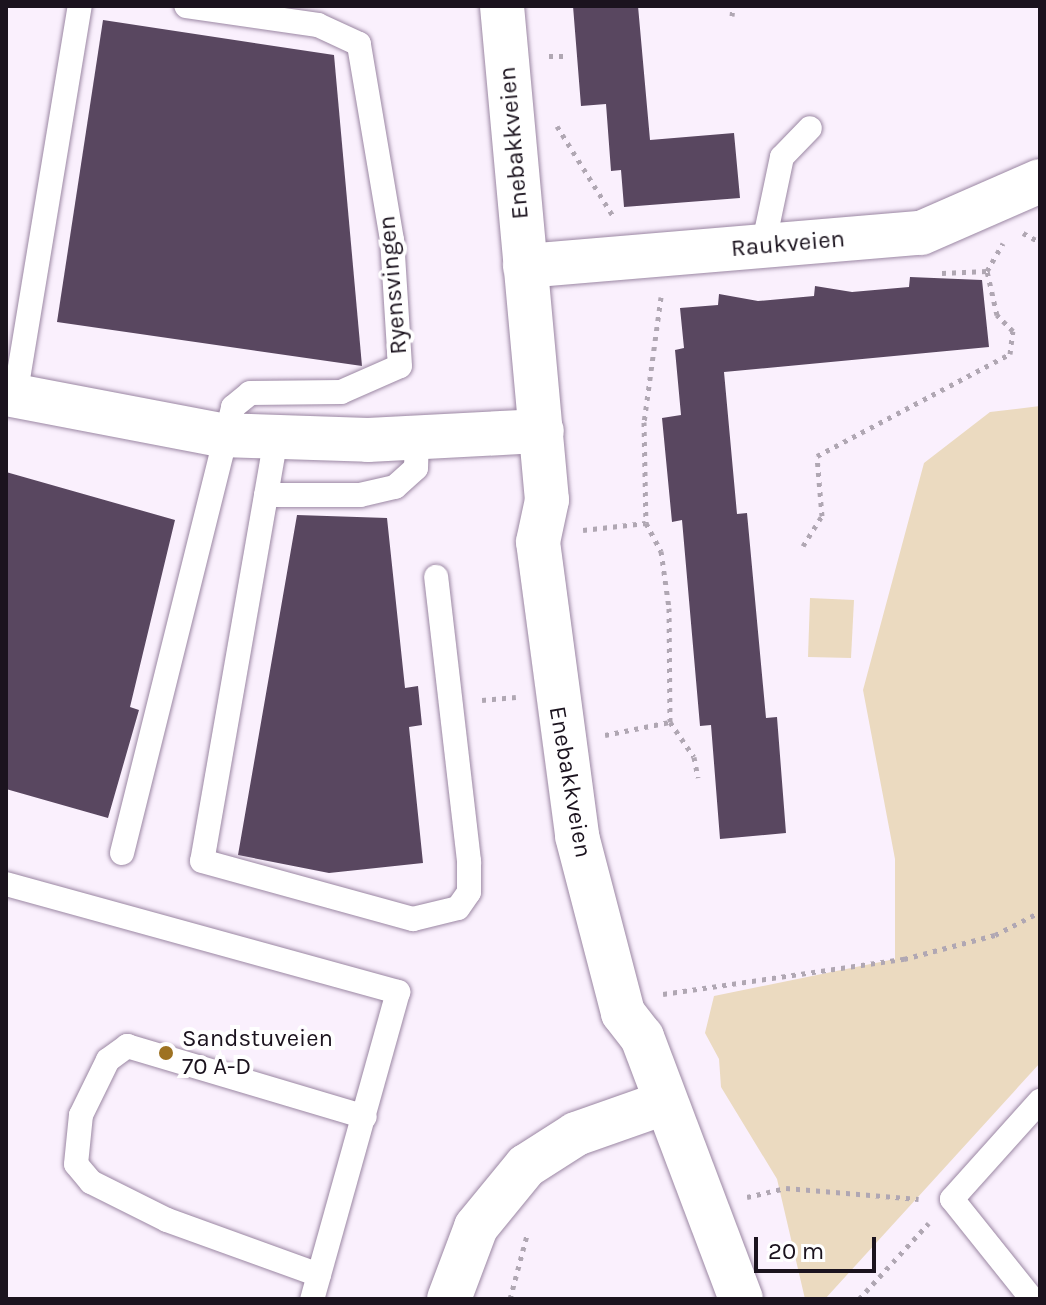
<!DOCTYPE html>
<html>
<head>
<meta charset="utf-8">
<style>
  body { margin:0 }
  #map { position:relative; width:1046px; height:1305px; overflow:hidden; background:#faf0fd; font-family:Karla,sans-serif }
  div>[style] { position:absolute }
  [style*='--x'] { left:calc(var(--x)*1px); top:calc(var(--y)*1px); width:calc(var(--w)*1px); rotate:calc(var(--a)*1deg) }
  .green>* { inset:0; background:#ebdac0 }
  .building>* { inset:0; background:#594760 }
  .path>* { height:5px; margin-top:-2.5px; transform-origin:0; background:repeating-linear-gradient(90deg,#b0a7b3 0 4px,transparent 0 10px) }
  .roads { filter:drop-shadow(0 0 2px #9b87a3) drop-shadow(0 0 2px #9b87a3) }
  .lane>* { height:24px; margin:-12px; padding:0 12px; transform-origin:12px; border-radius:12px; background:#fff }
  .street>* { height:44px; margin:-22px; padding:0 22px; transform-origin:22px; border-radius:22px; background:#fff }
  .secondary>* { height:44px; margin:-22px; padding:0 22px; transform-origin:22px; border-radius:22px; background:#fff }
  .dots>* { width:22px; height:22px; translate:-50% -50%; box-sizing:border-box; border:4px solid #fff; border-radius:50% }
  span { translate:-50% -50%; white-space:nowrap; text-align:center; line-height:1.15; -webkit-text-stroke:8px #fff; paint-order:stroke }
  .street-label { font-size:24px; color:#1b131e }
  .poi-label { font-size:24px; color:#1b131e }
  .left { translate:0 -50%; text-align:left }
  .frame { position:absolute; inset:0; border:8px solid #1b131e; pointer-events:none }
  .scale { position:absolute; left:754px; top:1237px; width:122px; height:36px; box-sizing:border-box; border:4px solid #1b131e; border-top:0; padding-left:10px; font-size:24px; line-height:28px; white-space:nowrap; color:#1b131e; -webkit-text-stroke:6px #fff; paint-order:stroke }
</style>
</head>
<body>
<div id="map">
  <div class="green">
    <div style="clip-path:polygon(1040px 406px,1040px 1063px,825px 1299px,805px 1299px,777px 1179px,721px 1087px,719px 1059px,705px 1033px,714px 996px,895px 959px,895px 859px,863px 690px,924px 463px,990px 412px)"></div>
    <div style="clip-path:polygon(810px 598px,854px 600px,851px 658px,808px 657px)"></div>
  </div>
  <div class="building">
    <div style="clip-path:polygon(573px 6px,638px 6px,650px 140px,734px 133px,740px 198px,624px 207px,621px 170px,611px 171px,606px 104px,581px 106px)"></div>
    <div style="clip-path:polygon(103px 20px,334px 55px,362px 366px,57px 322px)"></div>
    <div style="clip-path:polygon(910px 277px,982px 280px,989px 347px,724px 372px,737px 514px,747px 513px,766px 718px,777px 717px,786px 833px,720px 839px,711px 725px,700px 726px,682px 520px,672px 522px,662px 418px,681px 415px,675px 350px,684px 348px,680px 308px,718px 305px,719px 294px,758px 301px,814px 296px,815px 286px,852px 292px,909px 287px)"></div>
    <div style="clip-path:polygon(6px 472px,175px 520px,130px 707px,139px 710px,108px 818px,6px 789px)"></div>
    <div style="clip-path:polygon(297px 515px,387px 518px,405px 688px,418px 686px,422px 725px,409px 727px,423px 863px,329px 873px,238px 855px)"></div>
  </div>
  <div class="path">
    <div style="--x:732;--y:16;--w:10;--a:-84"></div>
    <div style="--x:549;--y:56;--w:17;--a:0"></div>
    <div style="--x:557;--y:126;--w:106;--a:58.1"></div>
    <div style="--x:1023;--y:233;--w:19;--a:28"></div>
    <div style="--x:942;--y:273;--w:45;--a:-2.5"></div>
    <div style="--x:987;--y:271;--w:32;--a:-60"></div>
    <div style="--x:661;--y:297;--w:126;--a:97.7"></div>
    <div style="--x:644;--y:422;--w:101;--a:88.9"></div>
    <div style="--x:646;--y:523;--w:32;--a:62"></div>
    <div style="--x:661;--y:551;--w:58;--a:82"></div>
    <div style="--x:669;--y:608;--w:114;--a:89.5"></div>
    <div style="--x:670;--y:722;--w:42;--a:55.6"></div>
    <div style="--x:694;--y:757;--w:21;--a:79"></div>
    <div style="--x:583;--y:530;--w:63;--a:-6.3"></div>
    <div style="--x:803;--y:546;--w:36;--a:-58"></div>
    <div style="--x:822;--y:516;--w:60;--a:-94.8"></div>
    <div style="--x:817;--y:456;--w:218;--a:-27.9"></div>
    <div style="--x:1010;--y:354;--w:23;--a:-83"></div>
    <div style="--x:1013;--y:331;--w:23;--a:-135"></div>
    <div style="--x:997;--y:315;--w:45;--a:-102.8"></div>
    <div style="--x:482;--y:700;--w:34;--a:-5"></div>
    <div style="--x:605;--y:735;--w:66;--a:-11.3"></div>
    <div style="--x:663;--y:994;--w:244;--a:-8.3"></div>
    <div style="--x:904;--y:959;--w:94;--a:-14.8"></div>
    <div style="--x:995;--y:935;--w:51;--a:-27.1"></div>
    <div style="--x:747;--y:1197;--w:40;--a:-13"></div>
    <div style="--x:786;--y:1188;--w:133;--a:4.7"></div>
    <div style="--x:510;--y:1299;--w:66;--a:-75.1"></div>
    <div style="--x:859;--y:1299;--w:103;--a:-47.4"></div>
  </div>
  <div class="roads">
    <div class="lane">
      <div style="--x:763;--y:247;--w:92;--a:-78.1"></div>
      <div style="--x:782;--y:157;--w:40;--a:-46"></div>
      <div style="--x:15;--y:397;--w:396;--a:-80.6"></div>
      <div style="--x:276;--y:438;--w:429;--a:99.9"></div>
      <div style="--x:202;--y:861;--w:219;--a:15.4"></div>
      <div style="--x:413;--y:919;--w:46;--a:-13.7"></div>
      <div style="--x:458;--y:908;--w:19;--a:-55"></div>
      <div style="--x:469;--y:892;--w:31;--a:-90"></div>
      <div style="--x:469;--y:861;--w:286;--a:-96.6"></div>
      <div style="--x:266;--y:495;--w:94;--a:0"></div>
      <div style="--x:360;--y:495;--w:36;--a:-13"></div>
      <div style="--x:395;--y:487;--w:28;--a:-42"></div>
      <div style="--x:416;--y:468;--w:31;--a:-88"></div>
      <div style="--x:122;--y:853;--w:460;--a:-76"></div>
      <div style="--x:233;--y:407;--w:22;--a:-39"></div>
      <div style="--x:250;--y:393;--w:91;--a:-0.6"></div>
      <div style="--x:341;--y:392;--w:64;--a:-23.8"></div>
      <div style="--x:400;--y:366;--w:126;--a:-93.6"></div>
      <div style="--x:392;--y:240;--w:199;--a:-99.6"></div>
      <div style="--x:359;--y:44;--w:45;--a:-155.1"></div>
      <div style="--x:318;--y:25;--w:133;--a:-171.8"></div>
      <div style="--x:6;--y:884;--w:407;--a:15.4"></div>
      <div style="--x:398;--y:992;--w:319;--a:105.6"></div>
      <div style="--x:319;--y:1275;--w:162;--a:-160.1"></div>
      <div style="--x:167;--y:1220;--w:85;--a:-153.4"></div>
      <div style="--x:91;--y:1182;--w:23;--a:-130"></div>
      <div style="--x:76;--y:1164;--w:49;--a:-84.2"></div>
      <div style="--x:81;--y:1115;--w:61;--a:-63.9"></div>
      <div style="--x:108;--y:1060;--w:24;--a:-36"></div>
      <div style="--x:127;--y:1046;--w:248;--a:16.6"></div>
      <div style="--x:1032;--y:1299;--w:128;--a:-128.7"></div>
      <div style="--x:952;--y:1199;--w:132;--a:-48.1"></div>
    </div>
    <div class="street">
      <div style="--x:525;--y:266;--w:397;--a:-4.8"></div>
      <div style="--x:921;--y:233;--w:130;--a:-23.6"></div>
      <div style="--x:6;--y:394;--w:219;--a:10.8"></div>
      <div style="--x:221;--y:435;--w:147;--a:1.9"></div>
      <div style="--x:368;--y:440;--w:174;--a:-3"></div>
    </div>
    <div class="secondary">
      <div style="--x:502;--y:6;--w:496;--a:84.8"></div>
      <div style="--x:547;--y:500;--w:43;--a:102.1"></div>
      <div style="--x:538;--y:542;--w:297;--a:82.4"></div>
      <div style="--x:577;--y:836;--w:183;--a:75.4"></div>
      <div style="--x:623;--y:1013;--w:31;--a:52"></div>
      <div style="--x:642;--y:1037;--w:280;--a:69.3"></div>
      <div style="--x:449;--y:1299;--w:77;--a:-69.4"></div>
      <div style="--x:476;--y:1227;--w:79;--a:-50.7"></div>
      <div style="--x:526;--y:1166;--w:59;--a:-32.6"></div>
      <div style="--x:576;--y:1134;--w:93;--a:-19.4"></div>
    </div>
  </div>
  <div class="dots">
    <div style="left:166px;top:1053px;background:#9e7222"></div>
  </div>
  <div class="street-label">
    <span style="left:514px;top:143px;rotate:-95deg">Enebakkveien</span>
    <span style="left:788px;top:244px;rotate:-5deg">Raukveien</span>
    <span style="left:393px;top:285px;rotate:-95deg">Ryensvingen</span>
    <span style="left:570px;top:782px;rotate:80deg">Enebakkveien</span>
  </div>
  <div class="poi-label">
    <span class="left" style="left:182px;top:1053px">Sandstuveien<br>70 A-D</span>
  </div>
  <div class="frame"></div>
  <div class="scale">20 m</div>
</div>
</body>
</html>
